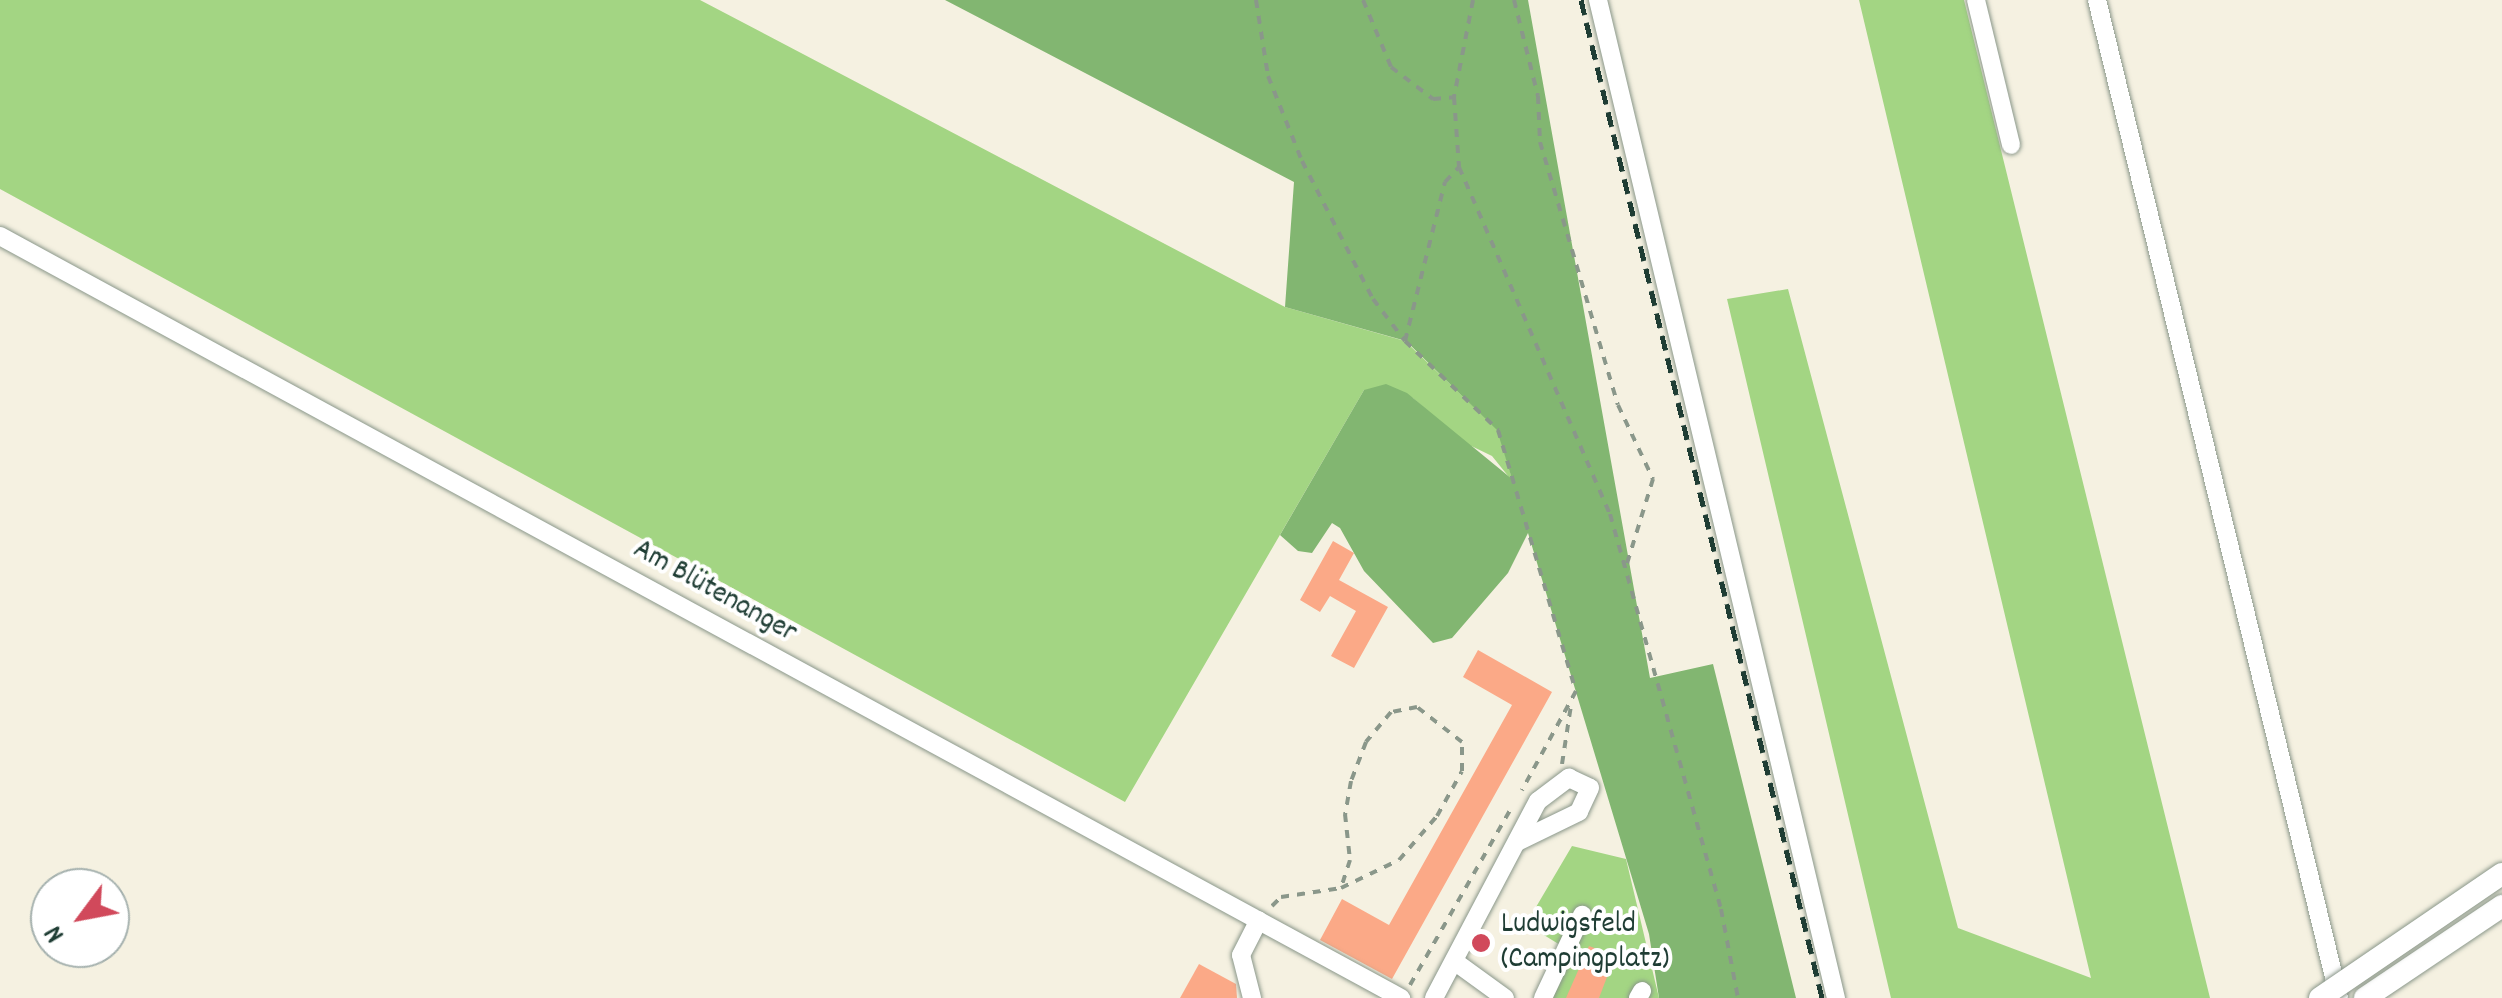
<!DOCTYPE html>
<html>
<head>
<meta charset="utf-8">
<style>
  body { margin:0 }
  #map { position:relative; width:2502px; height:998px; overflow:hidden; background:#f5f1e1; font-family:Dekko,sans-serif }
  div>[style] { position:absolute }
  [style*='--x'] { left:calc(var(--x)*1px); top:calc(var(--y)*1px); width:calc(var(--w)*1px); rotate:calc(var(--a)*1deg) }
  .green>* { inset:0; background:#a3d583 }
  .forest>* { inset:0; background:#82b671 }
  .building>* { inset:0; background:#fba987 }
  .path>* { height:4px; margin-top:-2px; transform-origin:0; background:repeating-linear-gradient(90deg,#8a978a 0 8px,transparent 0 16px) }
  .roads { filter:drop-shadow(0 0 2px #8a978a) drop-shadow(0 0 2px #8a978a) }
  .minor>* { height:18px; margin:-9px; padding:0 9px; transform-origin:9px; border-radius:9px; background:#fff }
  .major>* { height:22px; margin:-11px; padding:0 11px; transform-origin:11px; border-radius:11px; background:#fff }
  .rail>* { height:5px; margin-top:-2.5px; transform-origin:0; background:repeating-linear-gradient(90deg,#1f3d34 0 15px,transparent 0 23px) }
  .bridges { filter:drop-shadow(0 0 2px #8a978a) drop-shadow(0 0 2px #8a978a) }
  .major-bridge>* { height:22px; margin:-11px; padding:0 11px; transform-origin:11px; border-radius:11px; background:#fff }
  .dots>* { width:28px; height:28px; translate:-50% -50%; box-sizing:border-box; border:5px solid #fff; border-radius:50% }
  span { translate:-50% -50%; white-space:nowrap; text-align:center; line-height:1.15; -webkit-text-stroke:8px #fff; paint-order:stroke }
  .street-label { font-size:30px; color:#1f3d34 }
  .poi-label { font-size:30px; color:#1f3d34 }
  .left { translate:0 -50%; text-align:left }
  .north { position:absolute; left:30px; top:868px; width:100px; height:100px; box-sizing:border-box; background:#fff; border:2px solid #a5b1ae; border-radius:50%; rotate:238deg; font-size:28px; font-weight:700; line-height:40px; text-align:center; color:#1f3d34 }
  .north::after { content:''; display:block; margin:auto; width:35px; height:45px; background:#d1495b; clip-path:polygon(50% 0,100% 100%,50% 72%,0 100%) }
</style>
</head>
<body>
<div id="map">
  <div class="green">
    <div style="clip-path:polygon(0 0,700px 0,1285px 307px,1405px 341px,1498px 430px,1513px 482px,1492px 456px,1461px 441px,1413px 398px,1364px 390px,1125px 802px,0 189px)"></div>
    <div style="clip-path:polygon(1859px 0,1964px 0,2210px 998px,1891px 998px,1727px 299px,1788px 289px,1958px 928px,2091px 978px)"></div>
    <div style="clip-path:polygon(1572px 846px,1626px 859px,1659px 998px,1536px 998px,1565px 948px,1526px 924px)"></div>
  </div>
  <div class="forest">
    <div style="clip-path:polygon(945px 0,1528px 0,1650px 678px,1713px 664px,1796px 998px,1659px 998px,1649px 934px,1528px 533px,1508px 573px,1452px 638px,1433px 643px,1364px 571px,1340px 528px,1332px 523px,1312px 553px,1298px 551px,1280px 535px,1364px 390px,1386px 384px,1407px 393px,1512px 479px,1497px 430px,1406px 341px,1285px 307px,1294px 182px)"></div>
  </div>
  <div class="building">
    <div style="clip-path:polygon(1333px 541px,1354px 553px,1339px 580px,1388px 607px,1354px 668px,1331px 656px,1356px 611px,1330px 596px,1320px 612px,1300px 600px)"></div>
    <div style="clip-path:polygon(1478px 650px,1552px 692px,1392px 979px,1320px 940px,1342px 899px,1389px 925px,1512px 705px,1463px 677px)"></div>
    <div style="clip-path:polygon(1589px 946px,1615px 956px,1599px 998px,1566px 998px)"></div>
    <div style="clip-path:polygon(1199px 964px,1236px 984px,1237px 998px,1180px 998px)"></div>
  </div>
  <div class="path">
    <div style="--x:1256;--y:0;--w:77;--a:81"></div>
    <div style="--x:1268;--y:76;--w:92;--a:68.2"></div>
    <div style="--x:1302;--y:161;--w:155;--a:62.8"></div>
    <div style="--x:1373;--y:299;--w:53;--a:52.7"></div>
    <div style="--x:1405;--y:341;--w:129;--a:43.7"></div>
    <div style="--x:1498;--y:430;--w:272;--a:73.4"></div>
    <div style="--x:1576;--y:691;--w:113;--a:118.6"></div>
    <div style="--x:1363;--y:0;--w:73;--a:67.3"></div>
    <div style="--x:1391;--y:67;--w:53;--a:37.3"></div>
    <div style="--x:1433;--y:99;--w:21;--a:-5"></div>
    <div style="--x:1473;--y:0;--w:99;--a:101.1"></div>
    <div style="--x:1454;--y:97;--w:70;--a:85.9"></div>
    <div style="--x:1459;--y:167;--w:378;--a:66.5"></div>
    <div style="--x:1610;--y:514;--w:410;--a:74.3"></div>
    <div style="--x:1721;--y:909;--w:91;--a:79.2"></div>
    <div style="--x:1514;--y:0;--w:99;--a:76"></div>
    <div style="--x:1538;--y:96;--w:46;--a:87.5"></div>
    <div style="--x:1540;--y:142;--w:274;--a:73.5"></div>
    <div style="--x:1618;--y:405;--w:82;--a:64.7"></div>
    <div style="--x:1653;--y:479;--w:92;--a:107.1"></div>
    <div style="--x:1405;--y:341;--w:164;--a:-75.9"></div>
    <div style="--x:1445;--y:182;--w:21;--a:-47"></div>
    <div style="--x:1562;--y:764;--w:60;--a:-81.3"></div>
    <div style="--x:1272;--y:906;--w:13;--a:-45"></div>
    <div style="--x:1281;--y:897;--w:61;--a:-8.5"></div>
    <div style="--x:1341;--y:888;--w:64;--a:-25.8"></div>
    <div style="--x:1399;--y:860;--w:58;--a:-49.2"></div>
    <div style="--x:1437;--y:816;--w:51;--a:-60.9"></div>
    <div style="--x:1462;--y:771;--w:29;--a:-90"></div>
    <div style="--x:1462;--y:742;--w:57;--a:-142.1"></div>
    <div style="--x:1417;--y:707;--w:26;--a:169"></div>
    <div style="--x:1391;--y:712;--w:39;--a:130"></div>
    <div style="--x:1366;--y:742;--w:42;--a:111"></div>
    <div style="--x:1351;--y:781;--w:34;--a:100"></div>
    <div style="--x:1345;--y:814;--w:46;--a:83.8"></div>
    <div style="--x:1350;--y:860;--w:29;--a:108"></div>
    <div style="--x:1410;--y:985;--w:205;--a:-60.2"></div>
  </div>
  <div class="roads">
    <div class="minor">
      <div style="--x:1598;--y:0;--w:1026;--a:76.59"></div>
      <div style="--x:1976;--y:0;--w:149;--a:76.4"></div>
      <div style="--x:2097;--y:0;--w:1027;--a:76.37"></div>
      <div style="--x:0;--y:236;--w:1595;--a:28.54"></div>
      <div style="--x:1454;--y:961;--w:63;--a:36"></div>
      <div style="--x:1252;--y:998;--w:44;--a:-104.3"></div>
      <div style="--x:1241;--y:955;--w:39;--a:-63"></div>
      <div style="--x:1434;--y:998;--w:223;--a:-62.2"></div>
      <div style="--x:1538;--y:801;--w:39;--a:-37"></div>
      <div style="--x:1569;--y:778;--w:23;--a:25"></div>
      <div style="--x:1590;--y:788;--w:26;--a:115"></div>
      <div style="--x:1579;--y:812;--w:69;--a:154.2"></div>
      <div style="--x:1543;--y:998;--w:92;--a:-64.8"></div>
      <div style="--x:1638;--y:998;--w:8;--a:-60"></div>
    </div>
    <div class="major">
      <div style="--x:2365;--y:998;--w:165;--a:-33.9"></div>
    </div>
  </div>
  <div class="rail">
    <div style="--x:1581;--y:0;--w:1027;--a:76.42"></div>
  </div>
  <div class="bridges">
    <div class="major-bridge">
      <div style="--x:2320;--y:998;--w:220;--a:-34.3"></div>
    </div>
  </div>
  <div class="dots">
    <div style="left:1481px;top:943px;background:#d1495b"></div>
  </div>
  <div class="street-label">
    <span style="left:714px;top:593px;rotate:29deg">Am Blütenanger</span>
  </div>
  <div class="poi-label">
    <span class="left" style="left:1501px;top:943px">Ludwigsfeld<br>(Campingplatz)</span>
  </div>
  <div class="north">N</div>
</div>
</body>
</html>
